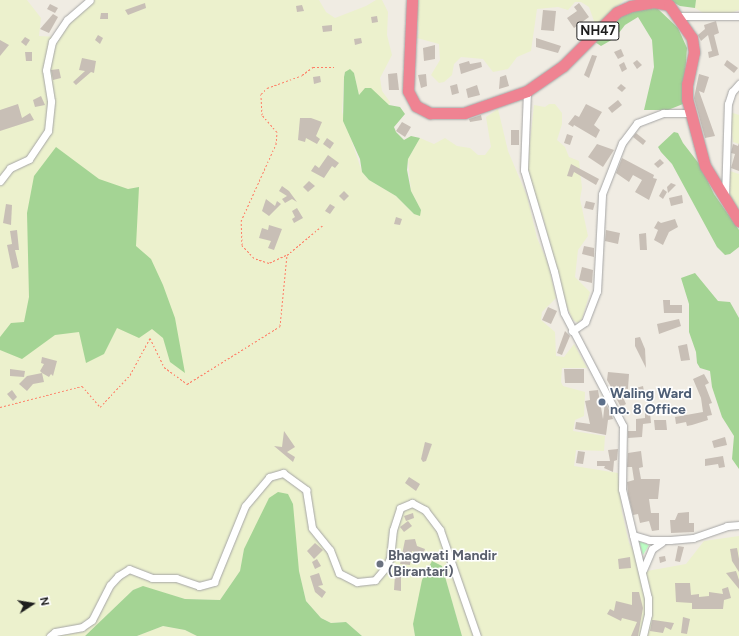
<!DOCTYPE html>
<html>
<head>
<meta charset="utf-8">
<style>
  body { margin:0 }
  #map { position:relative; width:739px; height:636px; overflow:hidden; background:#f0ece3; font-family:Figtree,sans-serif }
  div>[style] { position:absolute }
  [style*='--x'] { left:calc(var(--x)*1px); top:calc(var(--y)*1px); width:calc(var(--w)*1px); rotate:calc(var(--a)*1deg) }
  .farmland>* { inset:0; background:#ecf1cd }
  .forest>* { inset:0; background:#a4d494 }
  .park>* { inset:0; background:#bcffc4 }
  .building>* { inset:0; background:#c8bfb6 }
  .path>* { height:1px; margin-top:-0.5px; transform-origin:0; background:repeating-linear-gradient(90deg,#ff7d65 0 2px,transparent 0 4px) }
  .roads { filter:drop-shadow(0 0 1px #a5a5a5) drop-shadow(0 0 1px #a5a5a5) }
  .minor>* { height:7px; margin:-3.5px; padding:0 3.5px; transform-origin:3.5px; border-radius:3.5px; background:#fff }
  .highway>* { height:11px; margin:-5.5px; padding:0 5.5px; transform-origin:5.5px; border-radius:5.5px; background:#ef8392 }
  .dots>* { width:11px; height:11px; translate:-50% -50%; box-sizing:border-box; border:2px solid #fff; border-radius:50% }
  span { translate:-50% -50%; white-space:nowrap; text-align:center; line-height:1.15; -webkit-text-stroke:3px #fff; paint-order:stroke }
  .shield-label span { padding:1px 3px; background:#fff; border:1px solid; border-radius:3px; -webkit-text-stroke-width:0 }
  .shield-label { font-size:13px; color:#1e1e1e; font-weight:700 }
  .service-label { font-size:14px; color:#4e5e75; font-weight:700 }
  .left { translate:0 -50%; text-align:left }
  .worship-label { font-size:14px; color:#5b616d; font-weight:700 }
  .north { position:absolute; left:12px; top:584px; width:40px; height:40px; -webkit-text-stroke:3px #fff; paint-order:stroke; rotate:78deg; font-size:11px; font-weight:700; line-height:16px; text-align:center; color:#1e1e1e }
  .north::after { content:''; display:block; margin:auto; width:14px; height:18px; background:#1e1e1e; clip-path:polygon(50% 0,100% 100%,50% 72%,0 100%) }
</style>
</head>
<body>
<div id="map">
  <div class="farmland">
    <div style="clip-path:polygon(0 0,27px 0,41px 18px,39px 36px,58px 37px,66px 22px,73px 20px,92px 0,319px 0,326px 12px,335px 18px,366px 6px,376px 0,382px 0,388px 12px,387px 35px,392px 55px,380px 78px,382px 91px,390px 102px,389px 105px,370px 88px,359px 95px,354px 73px,345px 72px,344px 77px,342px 112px,362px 172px,369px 180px,396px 196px,414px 214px,421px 210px,411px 191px,408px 159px,420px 138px,434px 144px,445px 138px,457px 146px,470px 148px,478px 155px,485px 155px,491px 147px,486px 117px,498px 109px,508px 151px,527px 196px,537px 238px,548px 263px,556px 298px,542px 312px,541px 320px,555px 332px,556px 356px,564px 357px,574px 344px,587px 368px,562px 368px,561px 382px,563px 386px,585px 392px,584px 416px,575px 420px,573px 431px,605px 436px,604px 451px,576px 450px,574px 466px,618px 473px,622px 512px,629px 543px,647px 571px,686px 564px,704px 541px,739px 536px,739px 636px,462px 636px,442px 566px,413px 624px,415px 636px,362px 636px,346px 622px,331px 623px,321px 618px,306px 601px,299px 571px,244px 549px,240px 571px,220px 600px,185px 599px,143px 587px,133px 590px,85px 636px,0 636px)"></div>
    <div style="clip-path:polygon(415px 0,624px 0,600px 24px,595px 24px,589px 7px,581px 2px,575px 2px,568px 10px,558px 7px,537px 9px,531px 51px,517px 57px,508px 69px,493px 72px,483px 59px,461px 57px,454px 64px,452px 75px,444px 82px,439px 83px,431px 75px,440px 60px,439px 44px,417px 38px,419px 33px)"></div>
    <div style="clip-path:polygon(696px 0,739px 0,739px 10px,725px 15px,705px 14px,695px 8px)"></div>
    <div style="clip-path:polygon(549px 104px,555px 104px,562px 113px,562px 124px,557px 140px,565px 147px,569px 157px,579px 161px,582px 188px,580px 199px,588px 236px,578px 250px,575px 277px,590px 292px,582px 319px,578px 323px,573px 320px,562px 296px,543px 217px,532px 193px,527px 169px,534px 105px,545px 107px)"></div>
    <div style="clip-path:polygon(730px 112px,739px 115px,739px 144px,733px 142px)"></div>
    <div style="clip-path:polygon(730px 171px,739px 174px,739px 210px,730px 197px)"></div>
    <div style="clip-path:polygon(163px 626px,185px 630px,197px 636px,137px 636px)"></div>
  </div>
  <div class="forest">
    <div style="clip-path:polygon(669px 0,696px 0,695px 8px,680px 6px)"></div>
    <div style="clip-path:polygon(629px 8px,657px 8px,678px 28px,687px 48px,683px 104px,668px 110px,644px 110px,654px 67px,652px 40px,638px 17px,625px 25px,615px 38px,601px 46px,592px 40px)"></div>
    <div style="clip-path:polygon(350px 69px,354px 73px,359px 95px,365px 88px,371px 88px,389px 105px,400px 107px,405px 114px,394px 127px,396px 132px,404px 140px,411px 136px,420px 138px,408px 159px,407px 170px,411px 191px,421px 210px,420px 216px,414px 214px,396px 196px,369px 180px,362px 172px,360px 159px,343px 121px,344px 77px,345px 72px)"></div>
    <div style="clip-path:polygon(674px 132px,678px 133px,683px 143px,700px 165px,714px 194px,739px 230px,739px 247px,730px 254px,725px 255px,717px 247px,672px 164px,661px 152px,658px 147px)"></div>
    <div style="clip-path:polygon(56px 147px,99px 179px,128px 189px,139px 187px,136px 246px,151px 259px,163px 285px,175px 318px,185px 373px,170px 362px,163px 338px,152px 329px,139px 338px,117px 328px,104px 354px,86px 363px,79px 332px,55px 335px,22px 359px,0 350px,0 337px,11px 323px,24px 322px,29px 297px,27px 213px,34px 176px)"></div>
    <div style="clip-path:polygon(695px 273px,718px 301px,730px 302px,739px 318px,739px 469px,732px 459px,734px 436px,722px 417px,712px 387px,710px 371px,700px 368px,697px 363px,696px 352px,689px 332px,689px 304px,681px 278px)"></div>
    <div style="clip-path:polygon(278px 492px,288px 494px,293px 504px,299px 571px,306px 601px,321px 618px,331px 623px,346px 622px,362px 636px,197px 636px,185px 630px,163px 626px,137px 636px,85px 636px,133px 590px,143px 586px,185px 599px,220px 600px,240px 571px,244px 549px,269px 498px)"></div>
    <div style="clip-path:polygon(432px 561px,442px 566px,462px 636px,415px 636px,413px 624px,422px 580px)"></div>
  </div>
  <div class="park">
    <div style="clip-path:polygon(639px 541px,649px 545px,643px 555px)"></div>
  </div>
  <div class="building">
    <div style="clip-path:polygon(145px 3px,146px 8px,128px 15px,125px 10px)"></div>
    <div style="clip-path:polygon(579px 3px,589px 17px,574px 28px,567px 18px,577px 11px,574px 7px)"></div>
    <div style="clip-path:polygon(50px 4px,58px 8px,55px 13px,47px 9px)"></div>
    <div style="clip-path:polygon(302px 5px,304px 11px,297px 12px,296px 6px)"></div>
    <div style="clip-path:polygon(543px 10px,556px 11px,554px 31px,541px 30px)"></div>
    <div style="clip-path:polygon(101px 13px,108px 13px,108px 19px,100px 19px)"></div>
    <div style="clip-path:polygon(53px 14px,58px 17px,49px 33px,40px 29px)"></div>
    <div style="clip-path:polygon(377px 16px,378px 22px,372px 23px,371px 17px)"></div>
    <div style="clip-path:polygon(716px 21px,719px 33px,714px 35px,719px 55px,709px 58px,708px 52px,712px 51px,708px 35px,701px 41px,698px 35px,705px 29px,704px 25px)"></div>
    <div style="clip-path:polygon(332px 25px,332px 31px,323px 32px,322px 26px)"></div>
    <div style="clip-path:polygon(98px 35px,103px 38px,100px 44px,95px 40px)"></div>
    <div style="clip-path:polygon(25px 37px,30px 40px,26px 46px,21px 42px)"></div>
    <div style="clip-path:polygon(361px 38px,362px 43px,355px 45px,354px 39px)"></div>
    <div style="clip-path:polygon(536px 38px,561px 46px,558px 53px,536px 47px)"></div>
    <div style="clip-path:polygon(0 40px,9px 45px,0 56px)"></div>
    <div style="clip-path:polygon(435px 45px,435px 59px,424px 61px,423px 48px)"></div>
    <div style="clip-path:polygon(621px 49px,624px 56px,618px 59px,614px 52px)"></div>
    <div style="clip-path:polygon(25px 52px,32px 52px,32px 61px,26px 61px)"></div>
    <div style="clip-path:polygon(592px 55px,597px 56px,589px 78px,584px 75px)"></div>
    <div style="clip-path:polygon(82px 58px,96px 61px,94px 73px,91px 72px,76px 85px,73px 82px,85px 71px,79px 70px)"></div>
    <div style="clip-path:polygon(637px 60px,642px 65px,637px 69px,633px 63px)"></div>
    <div style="clip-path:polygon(727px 60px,738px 68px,734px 73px,724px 65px)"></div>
    <div style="clip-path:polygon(469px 61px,470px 64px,481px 62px,482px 67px,461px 74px,459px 64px)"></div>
    <div style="clip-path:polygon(624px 62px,627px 69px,622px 72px,619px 65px)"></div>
    <div style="clip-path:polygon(59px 69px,61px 78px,53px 80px,51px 70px)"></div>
    <div style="clip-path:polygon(397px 73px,399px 90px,389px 90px,388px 74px)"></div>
    <div style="clip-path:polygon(426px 74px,427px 86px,421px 88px,418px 75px)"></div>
    <div style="clip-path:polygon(699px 74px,709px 77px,704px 93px,699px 91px,715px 136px,705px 138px,694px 98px)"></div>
    <div style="clip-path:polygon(506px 75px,509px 86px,499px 89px,500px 77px)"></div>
    <div style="clip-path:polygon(320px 76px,321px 82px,314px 84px,313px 77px)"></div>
    <div style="clip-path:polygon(457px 84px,459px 93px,452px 95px,450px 86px)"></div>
    <div style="clip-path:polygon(621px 84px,626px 88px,622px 92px,617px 88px)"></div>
    <div style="clip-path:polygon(477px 85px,480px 95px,468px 98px,466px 89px)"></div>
    <div style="clip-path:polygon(41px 96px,45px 105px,35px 107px,33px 100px)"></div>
    <div style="clip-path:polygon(618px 100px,622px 105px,612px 113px,608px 108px)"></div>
    <div style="clip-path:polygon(18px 104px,22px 118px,30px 113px,34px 120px,0 131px,0 110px)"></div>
    <div style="clip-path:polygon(586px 104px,602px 112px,594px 125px,600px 130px,596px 138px,574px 125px,573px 127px,568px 124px,575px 115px,579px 117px)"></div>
    <div style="clip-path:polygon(481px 115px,482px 120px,470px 122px,469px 119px)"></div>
    <div style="clip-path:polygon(300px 118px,311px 118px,322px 122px,316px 136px,320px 139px,317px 144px,306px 138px,305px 142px,298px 140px)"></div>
    <div style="clip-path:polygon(402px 122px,411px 127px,405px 137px,396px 131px)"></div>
    <div style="clip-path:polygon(511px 130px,519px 130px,519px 145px,511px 145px)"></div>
    <div style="clip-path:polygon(636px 133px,646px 141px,643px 145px,633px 137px)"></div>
    <div style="clip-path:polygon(567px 134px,573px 136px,570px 145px,564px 143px)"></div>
    <div style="clip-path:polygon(327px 138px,334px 143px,330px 149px,323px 144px)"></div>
    <div style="clip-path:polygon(739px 143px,739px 171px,731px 168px,735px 154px,731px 153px,733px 144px,738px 146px)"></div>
    <div style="clip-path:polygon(597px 144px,614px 150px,603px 167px,588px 157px)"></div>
    <div style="clip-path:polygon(328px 155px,339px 163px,335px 168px,332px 166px,324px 178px,311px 171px,315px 165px,319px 168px)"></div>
    <div style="clip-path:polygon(622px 158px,654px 175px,653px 178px,657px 179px,649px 200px,635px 192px,642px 180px,633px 175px,629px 182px,616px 173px)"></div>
    <div style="clip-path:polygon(660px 159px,664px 163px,658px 168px,654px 164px)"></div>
    <div style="clip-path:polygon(571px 164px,599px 179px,596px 185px,574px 172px,572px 177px,567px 176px)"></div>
    <div style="clip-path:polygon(309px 181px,315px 186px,308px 192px,303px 187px)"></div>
    <div style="clip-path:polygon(671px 183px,676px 185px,668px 193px,667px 187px)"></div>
    <div style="clip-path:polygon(282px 186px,289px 191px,297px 202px,292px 199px,285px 203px,282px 199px,287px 196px,279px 191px)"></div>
    <div style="clip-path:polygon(663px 189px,667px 192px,663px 199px,659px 196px)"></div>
    <div style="clip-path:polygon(344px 191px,349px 196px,344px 201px,339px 196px)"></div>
    <div style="clip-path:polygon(682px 195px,683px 203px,671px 206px,669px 198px)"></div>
    <div style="clip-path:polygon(266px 199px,275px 206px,277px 201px,281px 204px,269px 216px,262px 211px)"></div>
    <div style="clip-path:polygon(586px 201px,595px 203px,593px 210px,584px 208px)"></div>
    <div style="clip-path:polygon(6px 204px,12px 205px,11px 225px,3px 223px)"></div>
    <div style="clip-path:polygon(330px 204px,335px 207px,330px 214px,325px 211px)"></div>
    <div style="clip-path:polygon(297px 208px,303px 218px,294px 223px,292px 219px,295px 217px,292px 211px)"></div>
    <div style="clip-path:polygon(396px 217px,402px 219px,400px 225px,394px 224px)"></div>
    <div style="clip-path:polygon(675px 219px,678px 227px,669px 232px,663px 245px,654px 240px,658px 230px,654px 228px,658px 221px,661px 223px)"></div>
    <div style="clip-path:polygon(269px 225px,282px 229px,274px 250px,268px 248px,271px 241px,259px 238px,262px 228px,268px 230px)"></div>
    <div style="clip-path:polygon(17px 230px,19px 250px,15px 250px,19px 267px,12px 269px,7px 245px,12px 244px,10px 231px)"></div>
    <div style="clip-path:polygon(606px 230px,620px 233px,618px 244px,605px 241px)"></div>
    <div style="clip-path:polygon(646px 233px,647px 250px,640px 250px,639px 234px)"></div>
    <div style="clip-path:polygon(584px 246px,594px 248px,594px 257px,582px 254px)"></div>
    <div style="clip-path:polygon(582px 267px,593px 270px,592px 283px,579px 280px)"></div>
    <div style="clip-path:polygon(663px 300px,670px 300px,670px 305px,682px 305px,682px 313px,664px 313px)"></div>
    <div style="clip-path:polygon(548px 307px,557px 311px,551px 324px,542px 320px)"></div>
    <div style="clip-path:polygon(679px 319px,681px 326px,659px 334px,657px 324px)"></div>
    <div style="clip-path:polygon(565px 331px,570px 336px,562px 355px,557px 353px)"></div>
    <div style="clip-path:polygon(640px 337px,645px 349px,646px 368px,635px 346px,635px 338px)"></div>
    <div style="clip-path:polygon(687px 344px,690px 360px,681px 361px,678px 346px)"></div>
    <div style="clip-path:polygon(42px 357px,57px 361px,53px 376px,51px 374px,49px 377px,42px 373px,44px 382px,33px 384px,27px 391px,19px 384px,27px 376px,42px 373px,40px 371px,44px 364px,41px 363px)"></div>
    <div style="clip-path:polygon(10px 369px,25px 371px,24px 377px,10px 376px)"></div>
    <div style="clip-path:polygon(564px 369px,584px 369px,584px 383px,565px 383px)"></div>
    <div style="clip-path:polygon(608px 372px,629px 374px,628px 389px,611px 387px,607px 380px)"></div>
    <div style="clip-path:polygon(704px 374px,709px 383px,705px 385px,712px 403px,709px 404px,712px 415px,707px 416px,708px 420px,692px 425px,687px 426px,686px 422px,676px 424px,675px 417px,703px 412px,701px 398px,693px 379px)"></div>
    <div style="clip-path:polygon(643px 386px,645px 397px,638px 399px,636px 388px)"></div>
    <div style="clip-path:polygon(12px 390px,17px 397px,13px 401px,7px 394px)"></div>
    <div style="clip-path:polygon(598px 390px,603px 419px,605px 402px,612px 416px,613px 419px,608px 420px,606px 435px,575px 429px,576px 422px,590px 424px,585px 401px,590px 400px,589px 391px)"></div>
    <div style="clip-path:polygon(622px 395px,626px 404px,621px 407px,616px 398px)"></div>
    <div style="clip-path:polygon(645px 413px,650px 413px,651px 423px,643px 424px,642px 437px,628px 438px,628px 431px,636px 431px,636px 419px,645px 418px)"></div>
    <div style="clip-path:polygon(654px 420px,666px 420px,667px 430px,655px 430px)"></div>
    <div style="clip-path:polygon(284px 431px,295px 447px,287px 452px,295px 457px,293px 462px,274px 446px,282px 447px)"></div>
    <div style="clip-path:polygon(725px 437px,727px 445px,714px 448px,712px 441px)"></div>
    <div style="clip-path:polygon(425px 442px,432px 444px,426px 461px,423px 462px,421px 459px)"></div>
    <div style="clip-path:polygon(618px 449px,617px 460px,614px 461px,613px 472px,604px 468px,605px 466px,597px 466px,597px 461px,610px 461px,608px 450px)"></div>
    <div style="clip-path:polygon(578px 451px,585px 452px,583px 464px,576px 463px)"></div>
    <div style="clip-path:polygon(641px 451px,643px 467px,639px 468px,641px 479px,660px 479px,658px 499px,649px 499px,651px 513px,659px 513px,659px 530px,652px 531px,649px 521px,640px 523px,638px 514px,633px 515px,628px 494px,627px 482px,634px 480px,632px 467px,627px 467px,628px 453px)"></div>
    <div style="clip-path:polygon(723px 456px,725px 467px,719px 468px,718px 464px,705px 466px,705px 459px)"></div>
    <div style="clip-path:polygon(409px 477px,420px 484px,416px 491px,405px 483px)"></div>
    <div style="clip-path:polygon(689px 512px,689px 523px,694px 523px,694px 532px,671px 533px,670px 520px,675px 520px,678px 513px)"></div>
    <div style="clip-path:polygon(413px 513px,414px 518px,406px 521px,404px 516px)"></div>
    <div style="clip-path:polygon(408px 521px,412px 526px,404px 532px,400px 527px)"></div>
    <div style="clip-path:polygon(415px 539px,417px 546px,425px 549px,423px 555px,412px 551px,410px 565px,400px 564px,405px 540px)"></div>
    <div style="clip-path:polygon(315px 543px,323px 550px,314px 559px,307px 551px)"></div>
    <div style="clip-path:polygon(678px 546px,684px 547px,680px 562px,675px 561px)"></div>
    <div style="clip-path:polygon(737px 548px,739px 559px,739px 572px,732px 561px,730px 549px)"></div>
    <div style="clip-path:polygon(665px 556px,666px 561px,660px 563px,659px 557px)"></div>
    <div style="clip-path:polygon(630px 557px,631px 568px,619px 569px,618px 559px)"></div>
    <div style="clip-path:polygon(317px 559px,321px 566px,315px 569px,312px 562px)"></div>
    <div style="clip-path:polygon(736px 571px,739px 580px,739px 589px,726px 573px)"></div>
    <div style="clip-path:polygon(319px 573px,323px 585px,318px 586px,326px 592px,322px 598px,315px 592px,310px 576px)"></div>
    <div style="clip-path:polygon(395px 574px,401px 575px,401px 591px,394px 590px)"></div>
    <div style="clip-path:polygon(675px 583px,690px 583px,691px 595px,699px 594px,699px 597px,709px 596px,709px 592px,723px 594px,722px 589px,728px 587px,731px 598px,724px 600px,723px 609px,692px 609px,692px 603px,676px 602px)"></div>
    <div style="clip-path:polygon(632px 592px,639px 592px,643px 608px,638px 636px,631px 636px,637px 622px,622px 618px,621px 621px,607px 614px,610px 609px,614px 611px,616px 601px,632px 605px)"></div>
    <div style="clip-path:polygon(683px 617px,690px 619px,687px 634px,681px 633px)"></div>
    <div style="clip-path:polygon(652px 620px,654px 620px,674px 623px,671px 630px,665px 627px,663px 633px,650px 631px)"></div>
  </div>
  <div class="path">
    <div style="--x:286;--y:255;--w:19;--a:155"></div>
    <div style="--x:269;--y:263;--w:16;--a:-162"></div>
    <div style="--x:254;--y:258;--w:18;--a:-133"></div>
    <div style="--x:242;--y:245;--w:24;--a:-92"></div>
    <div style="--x:241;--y:221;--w:85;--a:-65.6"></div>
    <div style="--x:276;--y:144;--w:12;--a:-85"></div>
    <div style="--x:277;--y:132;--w:23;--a:-131"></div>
    <div style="--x:262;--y:115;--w:21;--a:-93"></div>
    <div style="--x:261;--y:94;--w:8;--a:-45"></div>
    <div style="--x:267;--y:88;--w:37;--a:-20"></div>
    <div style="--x:302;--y:75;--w:14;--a:-36"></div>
    <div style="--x:313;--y:67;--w:21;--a:0"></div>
    <div style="--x:0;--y:407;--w:85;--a:-14.4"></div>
    <div style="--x:82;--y:386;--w:28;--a:49"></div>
    <div style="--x:100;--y:407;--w:44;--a:-46.8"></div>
    <div style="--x:130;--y:375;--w:42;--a:-61.6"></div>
    <div style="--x:150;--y:338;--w:32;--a:64"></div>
    <div style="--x:164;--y:367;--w:29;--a:36"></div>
    <div style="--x:187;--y:384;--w:110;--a:-31.9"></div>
    <div style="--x:280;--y:326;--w:71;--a:-84.4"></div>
    <div style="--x:287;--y:255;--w:47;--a:-39.8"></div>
  </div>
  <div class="roads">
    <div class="minor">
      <div style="--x:679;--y:16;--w:60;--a:0"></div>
      <div style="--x:527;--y:91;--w:79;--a:92.2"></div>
      <div style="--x:524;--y:170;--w:105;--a:73.5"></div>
      <div style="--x:554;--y:271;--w:43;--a:76.6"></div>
      <div style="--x:564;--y:313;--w:127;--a:62.4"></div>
      <div style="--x:623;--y:426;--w:63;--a:90.9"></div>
      <div style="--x:622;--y:489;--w:112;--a:76.6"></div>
      <div style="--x:648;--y:598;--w:16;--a:90"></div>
      <div style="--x:648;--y:614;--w:23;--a:103"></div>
      <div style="--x:0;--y:181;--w:16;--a:-52"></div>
      <div style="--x:10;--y:168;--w:21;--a:-25"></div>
      <div style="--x:29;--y:159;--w:34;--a:-56"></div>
      <div style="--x:48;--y:131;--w:30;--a:-84"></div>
      <div style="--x:51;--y:101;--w:31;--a:-99"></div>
      <div style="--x:46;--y:70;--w:29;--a:-78"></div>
      <div style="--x:52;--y:42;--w:27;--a:-56"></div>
      <div style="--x:67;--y:20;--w:30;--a:-41"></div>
      <div style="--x:725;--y:197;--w:93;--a:-88.2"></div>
      <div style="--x:728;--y:104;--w:13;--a:-72"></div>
      <div style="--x:732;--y:92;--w:11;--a:-49"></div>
      <div style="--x:572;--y:331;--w:16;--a:-35"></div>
      <div style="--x:585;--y:322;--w:33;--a:-69"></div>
      <div style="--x:597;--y:291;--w:97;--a:-87"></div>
      <div style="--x:602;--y:194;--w:55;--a:-68.6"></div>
      <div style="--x:622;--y:143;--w:25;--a:-53"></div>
      <div style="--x:637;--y:123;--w:28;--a:-21"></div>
      <div style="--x:663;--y:113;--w:28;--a:0"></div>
      <div style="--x:633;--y:535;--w:17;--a:17"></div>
      <div style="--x:649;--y:540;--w:21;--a:0"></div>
      <div style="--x:670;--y:540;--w:23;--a:-5"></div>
      <div style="--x:693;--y:538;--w:36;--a:-19"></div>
      <div style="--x:727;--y:526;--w:12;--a:-5"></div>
      <div style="--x:643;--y:570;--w:23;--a:-67"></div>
      <div style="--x:652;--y:549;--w:12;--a:-35"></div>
      <div style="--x:50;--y:636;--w:6;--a:-39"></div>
      <div style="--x:55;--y:632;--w:27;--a:-10"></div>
      <div style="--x:82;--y:627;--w:12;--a:-35"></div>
      <div style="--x:92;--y:620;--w:39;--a:-63"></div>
      <div style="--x:110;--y:585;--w:12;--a:-48"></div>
      <div style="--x:118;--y:576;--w:13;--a:-32"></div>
      <div style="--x:129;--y:569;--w:25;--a:21"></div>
      <div style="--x:152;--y:578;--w:24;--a:0"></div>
      <div style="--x:176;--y:578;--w:24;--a:19"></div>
      <div style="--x:199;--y:586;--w:16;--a:-15"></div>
      <div style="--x:214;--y:582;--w:82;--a:-67.8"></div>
      <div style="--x:245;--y:506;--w:38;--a:-50"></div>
      <div style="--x:269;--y:477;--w:15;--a:-16"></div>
      <div style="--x:283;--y:473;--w:29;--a:36"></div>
      <div style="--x:306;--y:490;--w:38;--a:81"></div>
      <div style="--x:312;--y:528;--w:28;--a:51"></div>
      <div style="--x:330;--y:550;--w:25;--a:69"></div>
      <div style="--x:339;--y:573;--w:20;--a:27"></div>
      <div style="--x:357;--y:582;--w:18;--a:-6"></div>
      <div style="--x:375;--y:580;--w:17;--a:-50"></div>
      <div style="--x:386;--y:567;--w:10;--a:-66"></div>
      <div style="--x:390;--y:558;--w:28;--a:-84"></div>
      <div style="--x:393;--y:530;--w:23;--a:-72"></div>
      <div style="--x:400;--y:508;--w:13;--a:-23"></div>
      <div style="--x:412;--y:503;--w:15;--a:28"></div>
      <div style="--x:425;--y:510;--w:25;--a:53"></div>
      <div style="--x:440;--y:530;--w:112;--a:70.8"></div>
    </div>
    <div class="highway">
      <div style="--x:412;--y:0;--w:91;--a:92.5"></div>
      <div style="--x:408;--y:91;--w:17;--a:62"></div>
      <div style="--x:416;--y:106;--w:16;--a:27"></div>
      <div style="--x:430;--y:113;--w:34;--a:0"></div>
      <div style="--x:464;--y:113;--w:67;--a:-19.2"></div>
      <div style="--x:527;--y:91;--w:44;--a:-34.8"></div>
      <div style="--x:563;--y:66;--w:76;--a:-45"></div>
      <div style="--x:617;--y:12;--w:15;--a:-23"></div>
      <div style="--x:631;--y:6;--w:23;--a:-10"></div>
      <div style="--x:654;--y:2;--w:15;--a:11"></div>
      <div style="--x:669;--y:5;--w:40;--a:55.1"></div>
      <div style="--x:692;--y:38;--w:14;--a:82"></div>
      <div style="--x:694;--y:52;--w:33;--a:102"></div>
      <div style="--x:687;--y:84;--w:15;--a:90"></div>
      <div style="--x:687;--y:99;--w:69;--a:75"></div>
      <div style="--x:705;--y:166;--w:65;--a:58.3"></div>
    </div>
  </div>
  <div class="dots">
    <div style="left:602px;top:402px;background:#5c6f8a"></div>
    <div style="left:380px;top:564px;background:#6b7280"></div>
  </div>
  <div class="shield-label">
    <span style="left:598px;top:31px">NH47</span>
  </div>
  <div class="service-label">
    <span class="left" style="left:610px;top:402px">Waling Ward<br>no. 8 Office</span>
  </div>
  <div class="worship-label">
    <span class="left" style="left:388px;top:564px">Bhagwati Mandir<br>(Birantari)</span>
  </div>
  <div class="north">N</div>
</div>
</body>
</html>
